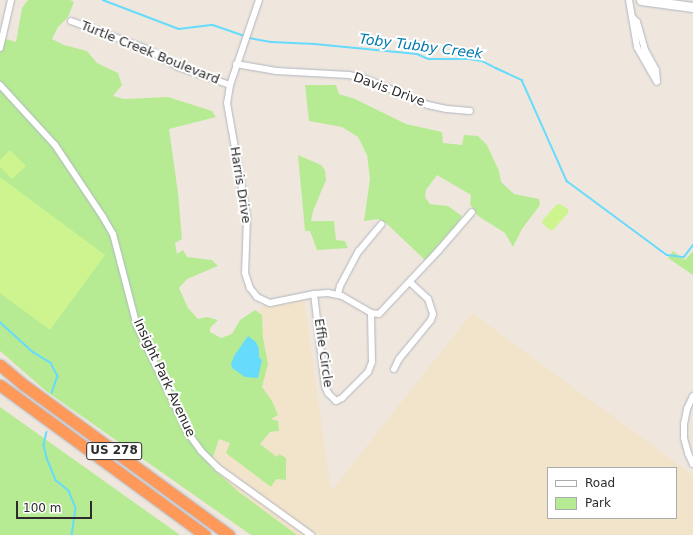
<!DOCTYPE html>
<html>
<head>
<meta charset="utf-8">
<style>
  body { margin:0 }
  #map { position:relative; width:693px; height:535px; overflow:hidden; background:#efe7dd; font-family:"DejaVu Sans",sans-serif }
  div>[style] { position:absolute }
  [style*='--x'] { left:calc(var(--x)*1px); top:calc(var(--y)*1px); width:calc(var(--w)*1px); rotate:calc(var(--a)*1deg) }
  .education>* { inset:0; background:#f2e4cb }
  .green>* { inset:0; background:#b6eb94 }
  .pitch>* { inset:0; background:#cef48f }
  .water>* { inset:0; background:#66dbfc }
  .stream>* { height:1.5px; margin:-0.75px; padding:0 0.75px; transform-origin:0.75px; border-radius:0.75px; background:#66dbfc }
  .roads { filter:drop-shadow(0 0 1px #b1b5c1) drop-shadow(0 0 1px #b1b5c1) }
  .street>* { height:6px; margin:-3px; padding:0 3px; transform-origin:3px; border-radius:3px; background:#fff }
  .secondary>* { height:9px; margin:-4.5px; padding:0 4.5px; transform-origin:4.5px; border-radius:4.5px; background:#fff }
  .highway>* { height:11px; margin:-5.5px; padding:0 5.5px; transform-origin:5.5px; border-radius:5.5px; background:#ff9959 }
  span { translate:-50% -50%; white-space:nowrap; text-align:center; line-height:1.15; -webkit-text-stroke:4px #fff; paint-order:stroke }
  .shield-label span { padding:1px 3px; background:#fff; border:1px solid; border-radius:3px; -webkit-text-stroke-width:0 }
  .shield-label { font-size:12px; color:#2c2c2c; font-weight:700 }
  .street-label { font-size:13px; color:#2c2c2c }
  .water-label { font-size:14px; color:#0079ad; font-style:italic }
  .legend { position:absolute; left:547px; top:467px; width:130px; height:52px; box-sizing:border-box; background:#fff; border:1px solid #ababab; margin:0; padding:5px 7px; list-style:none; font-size:12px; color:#2c2c2c }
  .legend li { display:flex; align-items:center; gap:8px; height:20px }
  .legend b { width:20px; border:1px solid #ababab }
  .scale { position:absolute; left:16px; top:501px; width:76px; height:18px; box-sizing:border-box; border:2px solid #2c2c2c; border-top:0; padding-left:5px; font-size:12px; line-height:14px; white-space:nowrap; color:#2c2c2c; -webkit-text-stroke:3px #fff; paint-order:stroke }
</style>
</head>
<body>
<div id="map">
  <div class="education">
    <div style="clip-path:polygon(evenodd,0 71px,170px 383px,264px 306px,304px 299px,331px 491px,472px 313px,693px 475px,693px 535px,269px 535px,26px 363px,0 71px,548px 468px,676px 468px,676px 518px,548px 518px,548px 468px)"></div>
  </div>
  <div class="green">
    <div style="clip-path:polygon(28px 0,70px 0,74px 2px,68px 17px,58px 27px,52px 39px,64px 45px,87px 51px,97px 63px,118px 73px,122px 85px,113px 96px,124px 99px,168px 97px,212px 111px,216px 117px,169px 129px,178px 193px,182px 239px,175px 243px,177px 254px,183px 250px,187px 257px,212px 260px,218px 266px,187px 279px,179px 288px,188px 308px,198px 319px,207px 317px,218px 320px,210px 328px,210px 332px,221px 338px,232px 334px,240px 320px,255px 310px,262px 315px,263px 338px,268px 364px,262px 387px,272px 401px,278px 415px,271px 419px,278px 421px,279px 431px,270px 432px,260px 444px,277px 457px,279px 454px,286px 458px,286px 480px,276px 479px,271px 487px,226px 453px,230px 443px,219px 439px,210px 466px,239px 492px,297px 535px,251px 535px,46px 391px,0 351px,0 37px,16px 42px,22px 8px)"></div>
    <div style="clip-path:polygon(305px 85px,336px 85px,339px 94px,355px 99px,406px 124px,442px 132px,443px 143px,462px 145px,464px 135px,478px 136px,487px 145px,499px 171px,501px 182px,514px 194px,539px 199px,540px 205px,522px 229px,513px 247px,505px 233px,478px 216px,470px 204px,471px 195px,437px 175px,426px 190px,425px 197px,430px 204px,448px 206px,462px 216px,456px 225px,425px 260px,386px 223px,378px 219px,364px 221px,370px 179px,367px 155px,358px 137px,342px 127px,309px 121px)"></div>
    <div style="clip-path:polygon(298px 155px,321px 165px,325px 170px,326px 180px,313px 211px,311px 221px,334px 221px,336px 240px,345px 241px,348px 248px,317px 250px,310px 231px,305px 231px)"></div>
    <div style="clip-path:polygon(673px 251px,685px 260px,693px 251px,693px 275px,668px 258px)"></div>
    <div style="clip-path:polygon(0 407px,180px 535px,0 535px)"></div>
  </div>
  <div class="pitch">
    <div style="clip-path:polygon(10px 150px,26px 166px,12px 179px,0 167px,0 160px)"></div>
    <div style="clip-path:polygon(0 177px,105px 255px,50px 330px,0 293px)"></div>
    <div style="clip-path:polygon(557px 204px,560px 204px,568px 209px,568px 213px,553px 230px,550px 230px,543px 224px,542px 221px)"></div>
  </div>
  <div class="water">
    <div style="clip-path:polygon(248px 336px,256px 342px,259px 349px,259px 357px,262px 360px,258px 378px,245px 377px,232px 368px,231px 364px,234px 356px)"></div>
  </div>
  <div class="stream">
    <div style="--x:103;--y:0;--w:81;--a:20.9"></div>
    <div style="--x:179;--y:29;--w:34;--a:-7"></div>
    <div style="--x:213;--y:25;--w:34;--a:19"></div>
    <div style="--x:249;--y:38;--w:22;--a:10"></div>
    <div style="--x:271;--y:42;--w:44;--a:2.6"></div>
    <div style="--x:315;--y:44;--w:102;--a:5.6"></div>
    <div style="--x:417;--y:54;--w:13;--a:23"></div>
    <div style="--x:429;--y:59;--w:40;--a:0"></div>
    <div style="--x:469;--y:59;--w:13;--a:9"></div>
    <div style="--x:482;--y:61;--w:16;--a:27"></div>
    <div style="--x:496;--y:68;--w:29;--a:25"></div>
    <div style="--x:522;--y:80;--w:111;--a:66"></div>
    <div style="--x:567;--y:181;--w:124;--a:36.5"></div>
    <div style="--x:667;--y:255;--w:17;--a:7"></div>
    <div style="--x:684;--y:257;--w:15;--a:-53"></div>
    <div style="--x:0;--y:322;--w:45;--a:42.3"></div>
    <div style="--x:33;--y:352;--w:21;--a:31"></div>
    <div style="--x:51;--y:363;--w:15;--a:62"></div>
    <div style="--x:58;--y:376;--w:18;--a:109"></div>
    <div style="--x:47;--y:432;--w:13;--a:103"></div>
    <div style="--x:44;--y:445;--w:13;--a:77"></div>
    <div style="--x:47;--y:458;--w:24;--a:68"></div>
    <div style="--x:56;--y:480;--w:17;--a:40"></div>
    <div style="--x:69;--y:491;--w:18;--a:68"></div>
    <div style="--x:76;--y:508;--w:27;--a:98"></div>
  </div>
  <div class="roads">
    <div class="street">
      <div style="--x:259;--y:0;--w:90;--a:108.8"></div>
      <div style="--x:230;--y:85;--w:18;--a:99"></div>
      <div style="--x:227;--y:103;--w:116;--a:80"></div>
      <div style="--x:247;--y:217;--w:56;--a:92"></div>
      <div style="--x:245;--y:273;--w:16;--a:72"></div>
      <div style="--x:250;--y:288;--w:11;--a:52"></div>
      <div style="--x:257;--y:297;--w:14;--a:25"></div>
      <div style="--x:270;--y:303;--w:45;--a:-11.6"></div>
      <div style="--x:314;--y:294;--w:14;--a:-4"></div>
      <div style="--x:328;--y:293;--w:14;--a:12"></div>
      <div style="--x:342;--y:296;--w:34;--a:30"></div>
      <div style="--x:371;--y:313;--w:8;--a:7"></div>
      <div style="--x:379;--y:314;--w:88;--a:-46.8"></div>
      <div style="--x:439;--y:250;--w:50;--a:-49"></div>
      <div style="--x:629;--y:0;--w:48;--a:80.3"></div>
      <div style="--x:637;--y:47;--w:40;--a:60.3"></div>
      <div style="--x:632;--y:17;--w:7;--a:45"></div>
      <div style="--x:637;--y:22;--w:29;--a:74"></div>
      <div style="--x:645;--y:50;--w:23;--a:61"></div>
      <div style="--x:656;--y:70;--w:11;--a:85"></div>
      <div style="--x:71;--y:21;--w:81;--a:20.2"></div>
      <div style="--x:147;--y:49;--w:36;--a:30"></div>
      <div style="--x:178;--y:67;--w:55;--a:19.1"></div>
      <div style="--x:0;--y:48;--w:49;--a:-77.1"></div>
      <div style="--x:236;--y:64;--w:41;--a:9.9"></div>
      <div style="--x:276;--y:71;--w:73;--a:3.1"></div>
      <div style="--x:349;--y:75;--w:17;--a:13"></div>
      <div style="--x:366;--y:79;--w:67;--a:22.8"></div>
      <div style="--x:428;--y:105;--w:19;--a:12"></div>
      <div style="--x:447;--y:109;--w:23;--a:5"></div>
      <div style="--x:0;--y:85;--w:81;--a:47.5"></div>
      <div style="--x:55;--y:145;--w:87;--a:56.3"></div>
      <div style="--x:103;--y:217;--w:20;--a:60"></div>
      <div style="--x:113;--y:234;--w:95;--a:75.4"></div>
      <div style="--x:137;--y:326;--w:119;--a:64.5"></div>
      <div style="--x:188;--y:433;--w:22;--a:54"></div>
      <div style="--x:201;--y:451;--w:24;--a:45"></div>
      <div style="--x:218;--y:468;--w:115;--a:35.8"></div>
      <div style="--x:314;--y:294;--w:93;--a:83.2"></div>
      <div style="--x:325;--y:386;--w:8;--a:67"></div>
      <div style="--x:328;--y:393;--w:11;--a:45"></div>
      <div style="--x:336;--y:401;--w:7;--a:-27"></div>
      <div style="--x:342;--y:398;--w:37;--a:-45"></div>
      <div style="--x:368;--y:372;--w:11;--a:-68"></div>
      <div style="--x:372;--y:362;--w:49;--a:-91.2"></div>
      <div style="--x:338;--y:294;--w:8;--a:-76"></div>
      <div style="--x:340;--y:286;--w:40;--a:-62"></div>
      <div style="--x:359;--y:251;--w:35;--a:-50"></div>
      <div style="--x:394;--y:369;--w:11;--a:-63"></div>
      <div style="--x:399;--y:359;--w:50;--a:-50.6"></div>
      <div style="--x:431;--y:320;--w:6;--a:-72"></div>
      <div style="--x:433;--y:314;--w:16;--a:-108"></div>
      <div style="--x:428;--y:299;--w:25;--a:-137"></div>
      <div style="--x:693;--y:396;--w:14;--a:115"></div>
      <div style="--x:687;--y:409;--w:15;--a:101"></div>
      <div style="--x:684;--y:424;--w:14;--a:90"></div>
      <div style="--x:684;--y:438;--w:16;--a:75"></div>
      <div style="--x:688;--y:453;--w:12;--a:66"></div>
    </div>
    <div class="secondary">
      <div style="--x:641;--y:0;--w:52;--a:7.7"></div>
    </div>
    <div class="highway">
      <div style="--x:0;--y:365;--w:31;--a:40"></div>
      <div style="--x:24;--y:385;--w:254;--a:36.2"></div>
      <div style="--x:0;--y:385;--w:254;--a:36.2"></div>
    </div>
  </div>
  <div class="shield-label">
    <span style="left:114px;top:451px">US 278</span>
  </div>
  <div class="street-label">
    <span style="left:150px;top:53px;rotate:22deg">Turtle Creek Boulevard</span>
    <span style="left:389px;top:90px;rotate:20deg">Davis Drive</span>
    <span style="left:240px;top:185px;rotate:81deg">Harris Drive</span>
    <span style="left:323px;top:353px;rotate:82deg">Effie Circle</span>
    <span style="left:164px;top:378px;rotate:65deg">Insight Park Avenue</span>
  </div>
  <div class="water-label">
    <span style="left:421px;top:46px;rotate:7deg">Toby Tubby Creek</span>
  </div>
  <ul class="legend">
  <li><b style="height:5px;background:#fff"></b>Road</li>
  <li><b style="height:11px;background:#b6eb94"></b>Park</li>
  </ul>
  <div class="scale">100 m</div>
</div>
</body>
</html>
